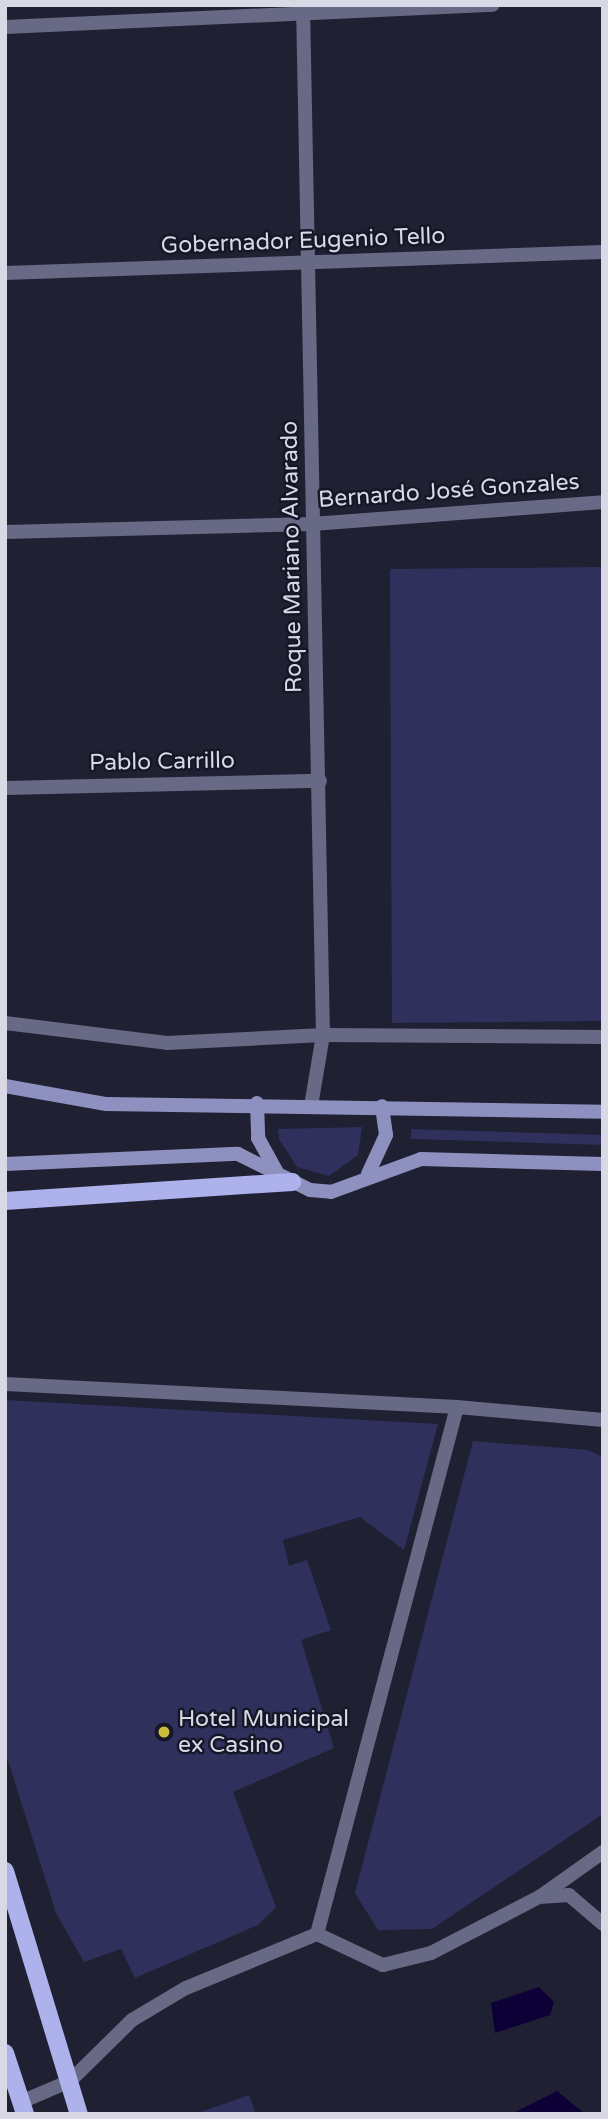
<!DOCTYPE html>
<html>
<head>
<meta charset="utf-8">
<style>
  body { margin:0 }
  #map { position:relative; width:608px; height:2119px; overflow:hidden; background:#1f2032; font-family:"Varela Round",sans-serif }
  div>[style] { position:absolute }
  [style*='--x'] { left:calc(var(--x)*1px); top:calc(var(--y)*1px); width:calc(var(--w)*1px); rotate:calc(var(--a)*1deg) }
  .green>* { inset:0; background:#30305c }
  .water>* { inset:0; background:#0d0037 }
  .street>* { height:14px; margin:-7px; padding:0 7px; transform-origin:7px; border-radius:7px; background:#676985 }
  .secondary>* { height:14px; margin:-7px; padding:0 7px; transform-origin:7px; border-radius:7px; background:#8e91bf }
  .primary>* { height:18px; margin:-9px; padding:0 9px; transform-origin:9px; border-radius:9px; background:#adb1ec }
  .dots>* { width:19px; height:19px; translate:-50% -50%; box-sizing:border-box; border:4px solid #161628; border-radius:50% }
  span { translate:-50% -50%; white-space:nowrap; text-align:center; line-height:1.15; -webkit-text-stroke:5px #161628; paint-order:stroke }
  .street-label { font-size:23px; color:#d8d9e5 }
  .poi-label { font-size:23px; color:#d8d9e5 }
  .left { translate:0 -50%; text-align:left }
  .frame { position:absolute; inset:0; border:7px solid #d8d9e5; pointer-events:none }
</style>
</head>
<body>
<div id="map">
  <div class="green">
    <div style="clip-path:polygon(603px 567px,603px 1021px,392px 1023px,390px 569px)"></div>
    <div style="clip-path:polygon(362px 1127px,358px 1155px,329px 1176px,297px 1167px,279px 1139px,278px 1129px)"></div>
    <div style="clip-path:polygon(411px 1129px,603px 1135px,603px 1145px,411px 1139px)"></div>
    <div style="clip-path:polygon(5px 1400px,438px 1424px,404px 1550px,360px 1517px,283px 1540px,289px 1566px,307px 1560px,331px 1630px,301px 1640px,334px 1748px,233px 1792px,276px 1907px,258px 1925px,135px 1978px,121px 1949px,84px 1962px,56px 1913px,5px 1751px)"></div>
    <div style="clip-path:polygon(473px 1441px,588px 1450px,603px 1457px,603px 1814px,432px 1929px,378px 1930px,355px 1893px)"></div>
    <div style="clip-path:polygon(249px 2095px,256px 2114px,195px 2114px)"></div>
  </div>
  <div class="water">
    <div style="clip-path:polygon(539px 1987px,554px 2002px,550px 2015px,495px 2033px,491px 2003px)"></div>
    <div style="clip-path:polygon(557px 2091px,585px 2114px,511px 2114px)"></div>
  </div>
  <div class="street">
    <div style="--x:303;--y:5;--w:1030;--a:88.89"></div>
    <div style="--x:323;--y:1035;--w:72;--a:99.6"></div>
    <div style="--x:5;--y:27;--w:488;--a:-2.6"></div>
    <div style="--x:5;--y:273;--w:598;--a:-2.01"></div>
    <div style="--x:5;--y:532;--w:307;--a:-1.5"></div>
    <div style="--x:312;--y:524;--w:292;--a:-4.3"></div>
    <div style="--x:5;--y:788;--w:315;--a:-1.3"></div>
    <div style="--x:5;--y:1023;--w:163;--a:7"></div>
    <div style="--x:167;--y:1043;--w:156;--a:-2.9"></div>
    <div style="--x:323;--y:1035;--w:280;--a:0.4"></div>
    <div style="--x:5;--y:1384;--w:453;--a:2.9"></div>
    <div style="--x:541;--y:1896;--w:76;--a:-35.4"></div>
    <div style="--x:317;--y:1934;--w:545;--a:-75.12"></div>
    <div style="--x:457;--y:1407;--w:147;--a:5.1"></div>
    <div style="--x:21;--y:2102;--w:53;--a:-23.2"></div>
    <div style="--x:70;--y:2081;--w:87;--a:-44.5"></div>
    <div style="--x:132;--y:2020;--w:63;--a:-30.7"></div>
    <div style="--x:186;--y:1988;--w:142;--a:-22.4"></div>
    <div style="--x:317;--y:1934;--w:73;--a:25.2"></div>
    <div style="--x:383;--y:1965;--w:49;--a:-14"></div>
    <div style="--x:431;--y:1953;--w:122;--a:-27.4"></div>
    <div style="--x:539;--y:1897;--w:30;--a:-4"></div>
    <div style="--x:569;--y:1895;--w:45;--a:40.5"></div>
  </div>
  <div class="secondary">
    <div style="--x:5;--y:1086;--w:103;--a:10.1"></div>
    <div style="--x:106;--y:1104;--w:497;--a:0.9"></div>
    <div style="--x:257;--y:1103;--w:35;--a:88"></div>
    <div style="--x:258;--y:1138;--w:37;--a:61"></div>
    <div style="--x:5;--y:1164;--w:233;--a:-2.5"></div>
    <div style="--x:238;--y:1154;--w:80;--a:26.6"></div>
    <div style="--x:310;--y:1190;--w:21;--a:5"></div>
    <div style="--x:331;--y:1192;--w:96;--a:-20.1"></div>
    <div style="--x:421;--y:1159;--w:182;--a:1.6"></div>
    <div style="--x:368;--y:1174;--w:43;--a:-65.2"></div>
    <div style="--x:386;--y:1135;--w:29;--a:-98"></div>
  </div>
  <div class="primary">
    <div style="--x:5;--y:1201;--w:288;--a:-3.8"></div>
    <div style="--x:5;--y:1871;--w:254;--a:73.1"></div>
    <div style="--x:5;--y:2053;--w:64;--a:71.8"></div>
  </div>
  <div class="dots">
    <div style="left:164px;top:1732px;background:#cbba39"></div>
  </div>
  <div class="street-label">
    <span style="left:303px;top:241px;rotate:-2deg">Gobernador Eugenio Tello</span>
    <span style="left:449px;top:491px;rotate:-4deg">Bernardo José Gonzales</span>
    <span style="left:292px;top:557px;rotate:-91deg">Roque Mariano Alvarado</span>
    <span style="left:162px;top:762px;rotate:-1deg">Pablo Carrillo</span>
  </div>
  <div class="poi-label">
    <span class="left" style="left:178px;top:1732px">Hotel Municipal<br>ex Casino</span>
  </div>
  <div class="frame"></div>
</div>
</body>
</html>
